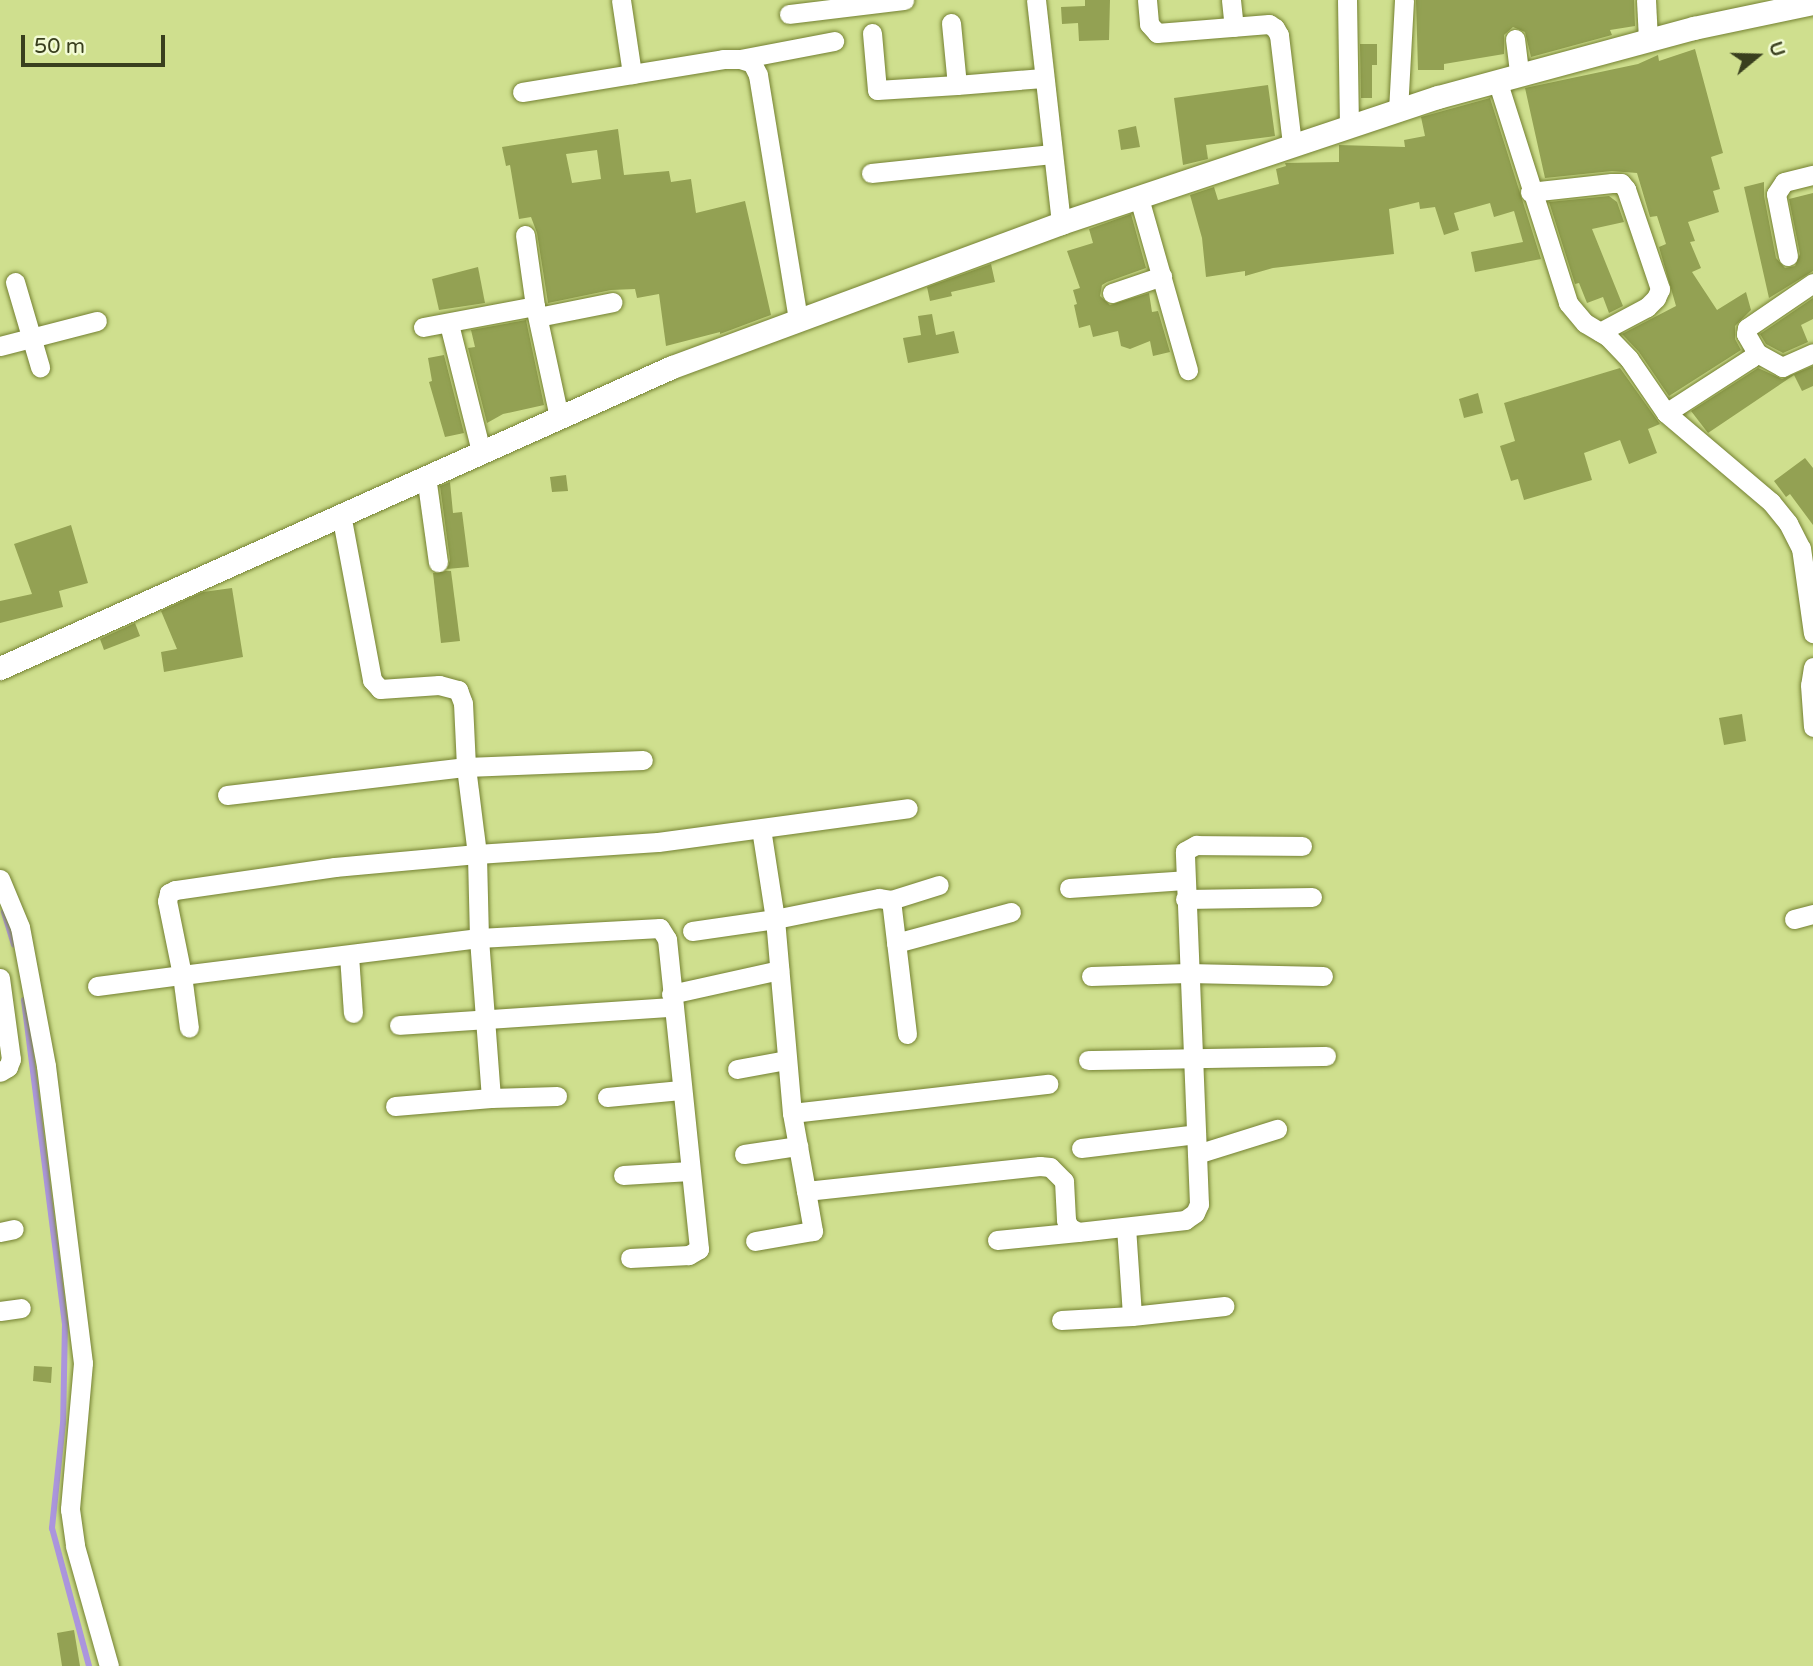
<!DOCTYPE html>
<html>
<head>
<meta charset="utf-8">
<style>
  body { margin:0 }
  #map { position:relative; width:1813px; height:1666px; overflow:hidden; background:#cfdf8e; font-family:"Varela Round",sans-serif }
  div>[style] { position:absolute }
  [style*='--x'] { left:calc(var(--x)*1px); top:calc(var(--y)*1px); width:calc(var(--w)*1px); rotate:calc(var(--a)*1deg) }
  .stream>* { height:6px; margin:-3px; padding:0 3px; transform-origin:3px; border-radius:3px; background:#ab95dd }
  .building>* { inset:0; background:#93a153 }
  .roads { filter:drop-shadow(0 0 2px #748132) drop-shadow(0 0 2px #748132) }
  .minor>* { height:19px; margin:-9.5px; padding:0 9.5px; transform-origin:9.5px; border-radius:9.5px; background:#fff }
  .tertiary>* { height:23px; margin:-11.5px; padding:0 11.5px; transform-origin:11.5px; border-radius:11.5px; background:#fff }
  span { translate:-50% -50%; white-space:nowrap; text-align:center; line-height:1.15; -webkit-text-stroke:6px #f2fbd4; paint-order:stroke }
  .north { position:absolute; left:1722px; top:21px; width:70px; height:70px; -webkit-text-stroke:5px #f2fbd4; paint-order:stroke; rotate:71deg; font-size:19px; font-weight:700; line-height:28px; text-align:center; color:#393f1e }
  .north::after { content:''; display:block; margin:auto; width:24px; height:32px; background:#393f1e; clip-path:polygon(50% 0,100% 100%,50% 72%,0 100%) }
  .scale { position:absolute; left:21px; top:35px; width:144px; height:32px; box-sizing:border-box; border:4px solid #393f1e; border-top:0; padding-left:9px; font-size:21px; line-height:24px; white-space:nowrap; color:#393f1e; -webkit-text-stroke:5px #f2fbd4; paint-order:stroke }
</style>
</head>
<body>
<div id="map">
  <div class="stream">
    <div style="--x:4;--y:912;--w:34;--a:73"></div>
    <div style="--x:24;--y:1000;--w:326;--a:82.8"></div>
    <div style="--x:65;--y:1323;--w:100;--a:91.1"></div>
    <div style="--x:63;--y:1423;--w:106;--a:96"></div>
    <div style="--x:52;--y:1528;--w:143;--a:75"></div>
  </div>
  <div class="building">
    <div style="clip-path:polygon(1085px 0,1110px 0,1109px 40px,1079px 41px,1078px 23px,1062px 24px,1061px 7px,1085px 6px)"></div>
    <div style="clip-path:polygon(1416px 0,1634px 0,1635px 26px,1610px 30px,1612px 35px,1531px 57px,1525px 32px,1513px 27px,1504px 35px,1504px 54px,1444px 64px,1444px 70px,1418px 70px)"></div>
    <div style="clip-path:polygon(1360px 44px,1377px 44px,1377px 65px,1372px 65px,1372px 98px,1361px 98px)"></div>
    <div style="clip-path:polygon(1695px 49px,1723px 153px,1711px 157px,1720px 189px,1713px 191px,1719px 212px,1688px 222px,1695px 241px,1690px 242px,1701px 268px,1692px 272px,1717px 310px,1746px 292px,1751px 310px,1735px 326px,1735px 339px,1741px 350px,1669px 396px,1639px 352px,1622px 334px,1676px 306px,1659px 247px,1666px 244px,1657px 216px,1650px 217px,1637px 173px,1612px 171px,1545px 178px,1525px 88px,1638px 64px,1658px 55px,1659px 61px)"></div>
    <div style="clip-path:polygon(1268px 85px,1275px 136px,1206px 145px,1208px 159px,1183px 165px,1174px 98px)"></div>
    <div style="clip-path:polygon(1490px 98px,1541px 259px,1475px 272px,1471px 252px,1523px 242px,1514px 211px,1494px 217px,1490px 203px,1454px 213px,1459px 230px,1444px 235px,1435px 207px,1420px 209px,1419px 202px,1389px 209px,1394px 254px,1273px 268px,1245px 276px,1245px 271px,1206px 277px,1202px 238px,1190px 195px,1214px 187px,1218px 200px,1279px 184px,1276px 169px,1286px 166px,1285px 163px,1339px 162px,1339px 145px,1405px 147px,1404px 140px,1425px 136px,1421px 117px)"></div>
    <div style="clip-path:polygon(1136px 126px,1140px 147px,1121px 150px,1118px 130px)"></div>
    <div style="clip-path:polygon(evenodd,618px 129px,624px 175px,669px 171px,671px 182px,691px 179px,696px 213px,745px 201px,771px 315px,720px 334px,720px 332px,666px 346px,659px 294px,637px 298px,635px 289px,611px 290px,548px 303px,537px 233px,531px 217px,519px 219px,510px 165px,506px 166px,502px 147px,618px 129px,597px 150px,601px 179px,572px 183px,566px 154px,597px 150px)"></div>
    <div style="clip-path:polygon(1764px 182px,1764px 196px,1776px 258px,1785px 268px,1795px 266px,1800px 254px,1789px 199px,1813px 193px,1813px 271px,1769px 298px,1744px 187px)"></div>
    <div style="clip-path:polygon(1609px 196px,1617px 202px,1624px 222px,1592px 229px,1623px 306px,1609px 313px,1603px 297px,1587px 303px,1579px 283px,1575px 284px,1549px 202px)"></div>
    <div style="clip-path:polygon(1131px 214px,1146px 268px,1107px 282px,1102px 285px,1100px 296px,1110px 305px,1149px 293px,1152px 312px,1158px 311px,1170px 352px,1153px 356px,1150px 341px,1130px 349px,1121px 346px,1118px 331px,1093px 337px,1090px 325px,1079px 328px,1074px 305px,1077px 304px,1073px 290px,1080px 288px,1067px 251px,1093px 243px,1089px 229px)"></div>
    <div style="clip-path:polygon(991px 264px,995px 282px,951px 292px,952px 296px,930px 301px,927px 287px)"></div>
    <div style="clip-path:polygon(478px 267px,485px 303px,439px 310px,432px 279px)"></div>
    <div style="clip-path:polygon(1813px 298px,1813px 319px,1801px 325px,1808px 342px,1783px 353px,1766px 344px,1760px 334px)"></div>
    <div style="clip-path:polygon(932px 314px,936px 335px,954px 331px,959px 353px,908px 363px,903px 338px,921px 335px,918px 316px)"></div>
    <div style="clip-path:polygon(526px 320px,544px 405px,503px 414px,487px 423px,468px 348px,475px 347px,471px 330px)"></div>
    <div style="clip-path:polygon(444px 355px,464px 433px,445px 437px,429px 382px,432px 381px,428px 358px)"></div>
    <div style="clip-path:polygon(1813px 366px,1813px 386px,1802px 391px,1794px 375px,1708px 433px,1691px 411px,1758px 368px,1782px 379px)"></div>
    <div style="clip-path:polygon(1620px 368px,1660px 424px,1648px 429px,1657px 453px,1629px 464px,1620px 440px,1584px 453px,1592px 480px,1524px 500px,1518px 479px,1511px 481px,1500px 446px,1515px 441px,1504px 403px)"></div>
    <div style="clip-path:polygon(1478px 393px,1483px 413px,1464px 418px,1459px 399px)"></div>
    <div style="clip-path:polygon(1805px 458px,1813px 468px,1813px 525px,1790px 494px,1786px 497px,1774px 481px)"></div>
    <div style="clip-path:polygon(566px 475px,568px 491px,552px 492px,550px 477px)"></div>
    <div style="clip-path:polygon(450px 482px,453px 513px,462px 512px,469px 567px,447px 569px,450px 560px,440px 486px)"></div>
    <div style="clip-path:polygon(71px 525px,88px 583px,59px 591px,63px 607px,0 623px,0 601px,32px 594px,14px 544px)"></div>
    <div style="clip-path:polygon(446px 571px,451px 571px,460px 641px,441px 643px,433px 573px)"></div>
    <div style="clip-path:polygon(232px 588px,243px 657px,164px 672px,161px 652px,177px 649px,161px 611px,203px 592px)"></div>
    <div style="clip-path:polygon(135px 623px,140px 636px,104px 650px,100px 639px)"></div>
    <div style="clip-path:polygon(1742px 714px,1746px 741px,1724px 745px,1719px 718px)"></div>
    <div style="clip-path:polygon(34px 1366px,52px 1367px,51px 1383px,33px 1381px)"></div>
    <div style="clip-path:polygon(74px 1630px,80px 1666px,62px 1666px,57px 1633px)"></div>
  </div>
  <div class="roads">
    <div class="minor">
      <div style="--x:621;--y:0;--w:75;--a:81.5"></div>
      <div style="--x:1036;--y:0;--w:224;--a:83.6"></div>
      <div style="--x:1147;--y:0;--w:24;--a:85"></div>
      <div style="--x:1149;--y:24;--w:12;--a:48"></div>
      <div style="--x:1157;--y:33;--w:112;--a:-4.6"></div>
      <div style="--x:1269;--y:24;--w:7;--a:34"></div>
      <div style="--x:1275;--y:28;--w:8;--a:60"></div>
      <div style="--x:1279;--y:35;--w:110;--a:83.2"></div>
      <div style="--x:1231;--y:0;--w:27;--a:84"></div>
      <div style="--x:1347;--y:0;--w:126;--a:89.1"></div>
      <div style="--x:1646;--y:0;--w:40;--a:87.1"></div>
      <div style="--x:789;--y:14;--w:116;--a:-6.9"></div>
      <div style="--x:951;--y:23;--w:62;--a:84.5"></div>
      <div style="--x:957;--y:85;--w:86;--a:-4.7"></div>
      <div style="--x:872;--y:33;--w:57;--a:85"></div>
      <div style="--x:877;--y:90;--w:80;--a:-3.6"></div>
      <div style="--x:1515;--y:39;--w:35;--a:83"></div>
      <div style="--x:740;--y:59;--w:96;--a:-10.8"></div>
      <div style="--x:1497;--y:80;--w:234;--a:72.3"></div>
      <div style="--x:1568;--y:303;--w:26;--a:50"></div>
      <div style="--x:1585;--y:323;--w:27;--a:31"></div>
      <div style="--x:1608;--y:337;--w:30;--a:46"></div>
      <div style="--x:1629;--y:359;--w:65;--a:55.6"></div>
      <div style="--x:1666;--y:413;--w:138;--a:40.3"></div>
      <div style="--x:1771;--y:502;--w:27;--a:51"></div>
      <div style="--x:1788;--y:523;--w:28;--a:63"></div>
      <div style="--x:1801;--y:548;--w:86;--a:82"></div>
      <div style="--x:522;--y:92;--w:204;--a:-9.3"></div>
      <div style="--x:723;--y:59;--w:17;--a:0"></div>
      <div style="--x:740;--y:59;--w:13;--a:18"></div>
      <div style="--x:752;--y:63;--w:13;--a:63"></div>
      <div style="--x:758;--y:75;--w:248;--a:80.7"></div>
      <div style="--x:1398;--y:111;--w:111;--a:-86.9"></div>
      <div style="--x:871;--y:173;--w:182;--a:-6"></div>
      <div style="--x:1530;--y:192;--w:82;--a:-6.3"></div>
      <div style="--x:1612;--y:183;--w:9;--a:0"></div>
      <div style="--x:1621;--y:183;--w:8;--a:50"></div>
      <div style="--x:1626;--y:189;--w:106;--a:71.2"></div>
      <div style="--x:1660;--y:289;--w:10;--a:114"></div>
      <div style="--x:1656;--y:298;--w:13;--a:135"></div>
      <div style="--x:1647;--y:307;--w:53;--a:152"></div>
      <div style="--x:1139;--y:198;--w:179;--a:74.1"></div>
      <div style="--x:525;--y:235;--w:72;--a:82"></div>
      <div style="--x:535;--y:306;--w:114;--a:77.8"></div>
      <div style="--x:1788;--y:256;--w:63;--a:-101"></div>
      <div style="--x:1776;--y:194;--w:14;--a:-56"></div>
      <div style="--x:1784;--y:182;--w:30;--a:-14"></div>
      <div style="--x:15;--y:282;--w:89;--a:73.6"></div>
      <div style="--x:1112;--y:293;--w:53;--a:-18.8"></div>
      <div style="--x:538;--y:317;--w:76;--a:-11.3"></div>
      <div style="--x:449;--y:324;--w:131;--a:75.9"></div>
      <div style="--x:423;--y:327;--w:114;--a:-10.6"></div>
      <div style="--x:0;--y:346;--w:100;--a:-14.5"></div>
      <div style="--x:1757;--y:353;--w:29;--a:29"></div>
      <div style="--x:1782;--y:367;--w:34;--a:-24"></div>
      <div style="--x:1666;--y:413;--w:101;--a:-32.9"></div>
      <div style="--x:1751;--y:358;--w:8;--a:-40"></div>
      <div style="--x:1757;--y:353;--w:22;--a:-120"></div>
      <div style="--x:1746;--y:334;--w:6;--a:-81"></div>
      <div style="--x:1747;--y:328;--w:80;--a:-34.3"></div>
      <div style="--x:426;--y:476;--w:87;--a:82.1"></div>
      <div style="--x:341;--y:514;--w:169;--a:79.4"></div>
      <div style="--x:372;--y:680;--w:12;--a:48"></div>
      <div style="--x:380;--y:689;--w:59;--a:-3.9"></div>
      <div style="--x:439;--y:685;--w:20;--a:15"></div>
      <div style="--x:458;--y:690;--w:14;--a:69"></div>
      <div style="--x:463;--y:703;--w:64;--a:87.3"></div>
      <div style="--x:466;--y:767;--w:177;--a:-2.3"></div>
      <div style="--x:1813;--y:667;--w:18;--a:99"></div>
      <div style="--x:1810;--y:685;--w:42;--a:85.9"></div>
      <div style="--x:227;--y:795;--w:241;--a:-6.7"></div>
      <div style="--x:466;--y:767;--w:88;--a:82.8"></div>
      <div style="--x:477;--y:854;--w:181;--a:-3.8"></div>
      <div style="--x:658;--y:842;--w:252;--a:-7.7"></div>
      <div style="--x:0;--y:879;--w:52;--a:67.4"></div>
      <div style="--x:20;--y:927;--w:141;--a:79.4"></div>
      <div style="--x:46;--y:1066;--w:299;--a:82.9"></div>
      <div style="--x:83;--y:1363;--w:147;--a:95.1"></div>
      <div style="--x:70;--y:1509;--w:37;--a:82"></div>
      <div style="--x:75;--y:1546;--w:125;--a:74.2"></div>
      <div style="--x:1069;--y:888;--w:116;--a:-3.9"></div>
      <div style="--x:1185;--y:899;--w:127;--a:-0.9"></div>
      <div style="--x:891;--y:900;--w:50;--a:-17.4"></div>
      <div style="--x:1794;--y:919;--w:20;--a:-15"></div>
      <div style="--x:692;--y:931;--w:84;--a:-8.2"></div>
      <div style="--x:775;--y:919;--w:91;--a:-98.8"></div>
      <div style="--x:896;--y:943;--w:119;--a:-15.1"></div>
      <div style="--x:349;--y:955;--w:58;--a:86.1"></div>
      <div style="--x:1091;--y:976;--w:97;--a:-1.8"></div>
      <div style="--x:1188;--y:973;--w:135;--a:1.3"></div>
      <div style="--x:0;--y:978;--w:82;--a:82.3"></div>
      <div style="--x:11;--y:1059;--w:9;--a:111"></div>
      <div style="--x:8;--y:1067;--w:9;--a:148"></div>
      <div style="--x:97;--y:986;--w:86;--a:-7.4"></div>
      <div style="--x:182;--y:975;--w:299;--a:-7.1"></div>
      <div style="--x:479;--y:938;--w:84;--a:-91.4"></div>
      <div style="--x:477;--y:854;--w:143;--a:174.8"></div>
      <div style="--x:335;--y:867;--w:162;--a:171.8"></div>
      <div style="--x:175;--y:890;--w:7;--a:153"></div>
      <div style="--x:169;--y:893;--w:8;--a:104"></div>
      <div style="--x:167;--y:901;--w:76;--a:78.5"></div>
      <div style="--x:182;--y:975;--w:53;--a:82.5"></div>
      <div style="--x:671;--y:994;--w:111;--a:-12.5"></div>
      <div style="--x:399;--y:1025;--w:275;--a:-3.8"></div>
      <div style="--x:907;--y:1034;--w:135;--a:-96.8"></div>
      <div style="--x:891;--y:900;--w:12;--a:-171"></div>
      <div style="--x:879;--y:898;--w:106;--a:168.6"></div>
      <div style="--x:775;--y:919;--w:195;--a:85"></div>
      <div style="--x:792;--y:1113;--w:79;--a:79.8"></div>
      <div style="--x:806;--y:1191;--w:235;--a:-6.1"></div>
      <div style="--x:1040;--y:1166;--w:10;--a:6"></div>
      <div style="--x:1050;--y:1167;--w:20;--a:45"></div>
      <div style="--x:1064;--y:1181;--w:39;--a:87"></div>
      <div style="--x:1066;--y:1220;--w:8;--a:67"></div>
      <div style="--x:1069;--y:1227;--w:10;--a:29"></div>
      <div style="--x:1078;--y:1232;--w:108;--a:-6.4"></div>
      <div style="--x:1185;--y:1220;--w:12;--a:-35"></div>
      <div style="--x:1195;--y:1213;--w:10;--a:-66"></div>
      <div style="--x:1199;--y:1204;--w:353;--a:-92.3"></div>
      <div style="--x:1185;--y:851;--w:13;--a:-29"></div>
      <div style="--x:1196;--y:845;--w:106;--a:0.5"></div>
      <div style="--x:1088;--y:1060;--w:238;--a:-1"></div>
      <div style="--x:737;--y:1069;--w:50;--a:-10.4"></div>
      <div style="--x:557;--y:1096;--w:66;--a:178.3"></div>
      <div style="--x:491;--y:1098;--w:160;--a:-94.3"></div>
      <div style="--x:479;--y:938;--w:181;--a:-3.2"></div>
      <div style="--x:660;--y:928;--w:13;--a:58"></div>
      <div style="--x:667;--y:939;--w:312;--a:84.1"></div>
      <div style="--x:699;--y:1249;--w:12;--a:149"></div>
      <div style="--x:689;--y:1255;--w:59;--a:177.1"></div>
      <div style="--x:607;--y:1097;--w:74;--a:-5.4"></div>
      <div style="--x:395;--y:1106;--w:96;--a:-4.8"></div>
      <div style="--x:792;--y:1113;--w:258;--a:-6.5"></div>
      <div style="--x:1081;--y:1148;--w:116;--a:-6.9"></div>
      <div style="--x:744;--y:1154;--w:55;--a:-8.4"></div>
      <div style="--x:1197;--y:1154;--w:84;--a:-17.4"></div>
      <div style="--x:623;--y:1175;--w:67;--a:-3.4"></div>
      <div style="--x:1126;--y:1227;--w:89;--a:86.1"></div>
      <div style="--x:1132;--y:1316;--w:93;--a:-6.2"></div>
      <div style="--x:0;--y:1232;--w:14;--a:-12"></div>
      <div style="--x:997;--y:1240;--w:81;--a:-5.6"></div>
      <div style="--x:755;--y:1241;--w:59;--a:-9.8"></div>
      <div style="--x:813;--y:1231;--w:41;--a:-99.9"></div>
      <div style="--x:0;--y:1311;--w:21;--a:-8"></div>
      <div style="--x:1061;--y:1320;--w:71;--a:-3.2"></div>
    </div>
    <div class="tertiary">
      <div style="--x:0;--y:668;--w:736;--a:-24.13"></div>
      <div style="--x:672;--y:367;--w:415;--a:-20.3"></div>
      <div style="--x:1061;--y:223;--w:397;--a:-18.5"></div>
      <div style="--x:1438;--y:97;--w:265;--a:-15.1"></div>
      <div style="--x:1694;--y:28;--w:122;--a:-11.9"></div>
    </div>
  </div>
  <div class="north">U</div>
  <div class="scale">50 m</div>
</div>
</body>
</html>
